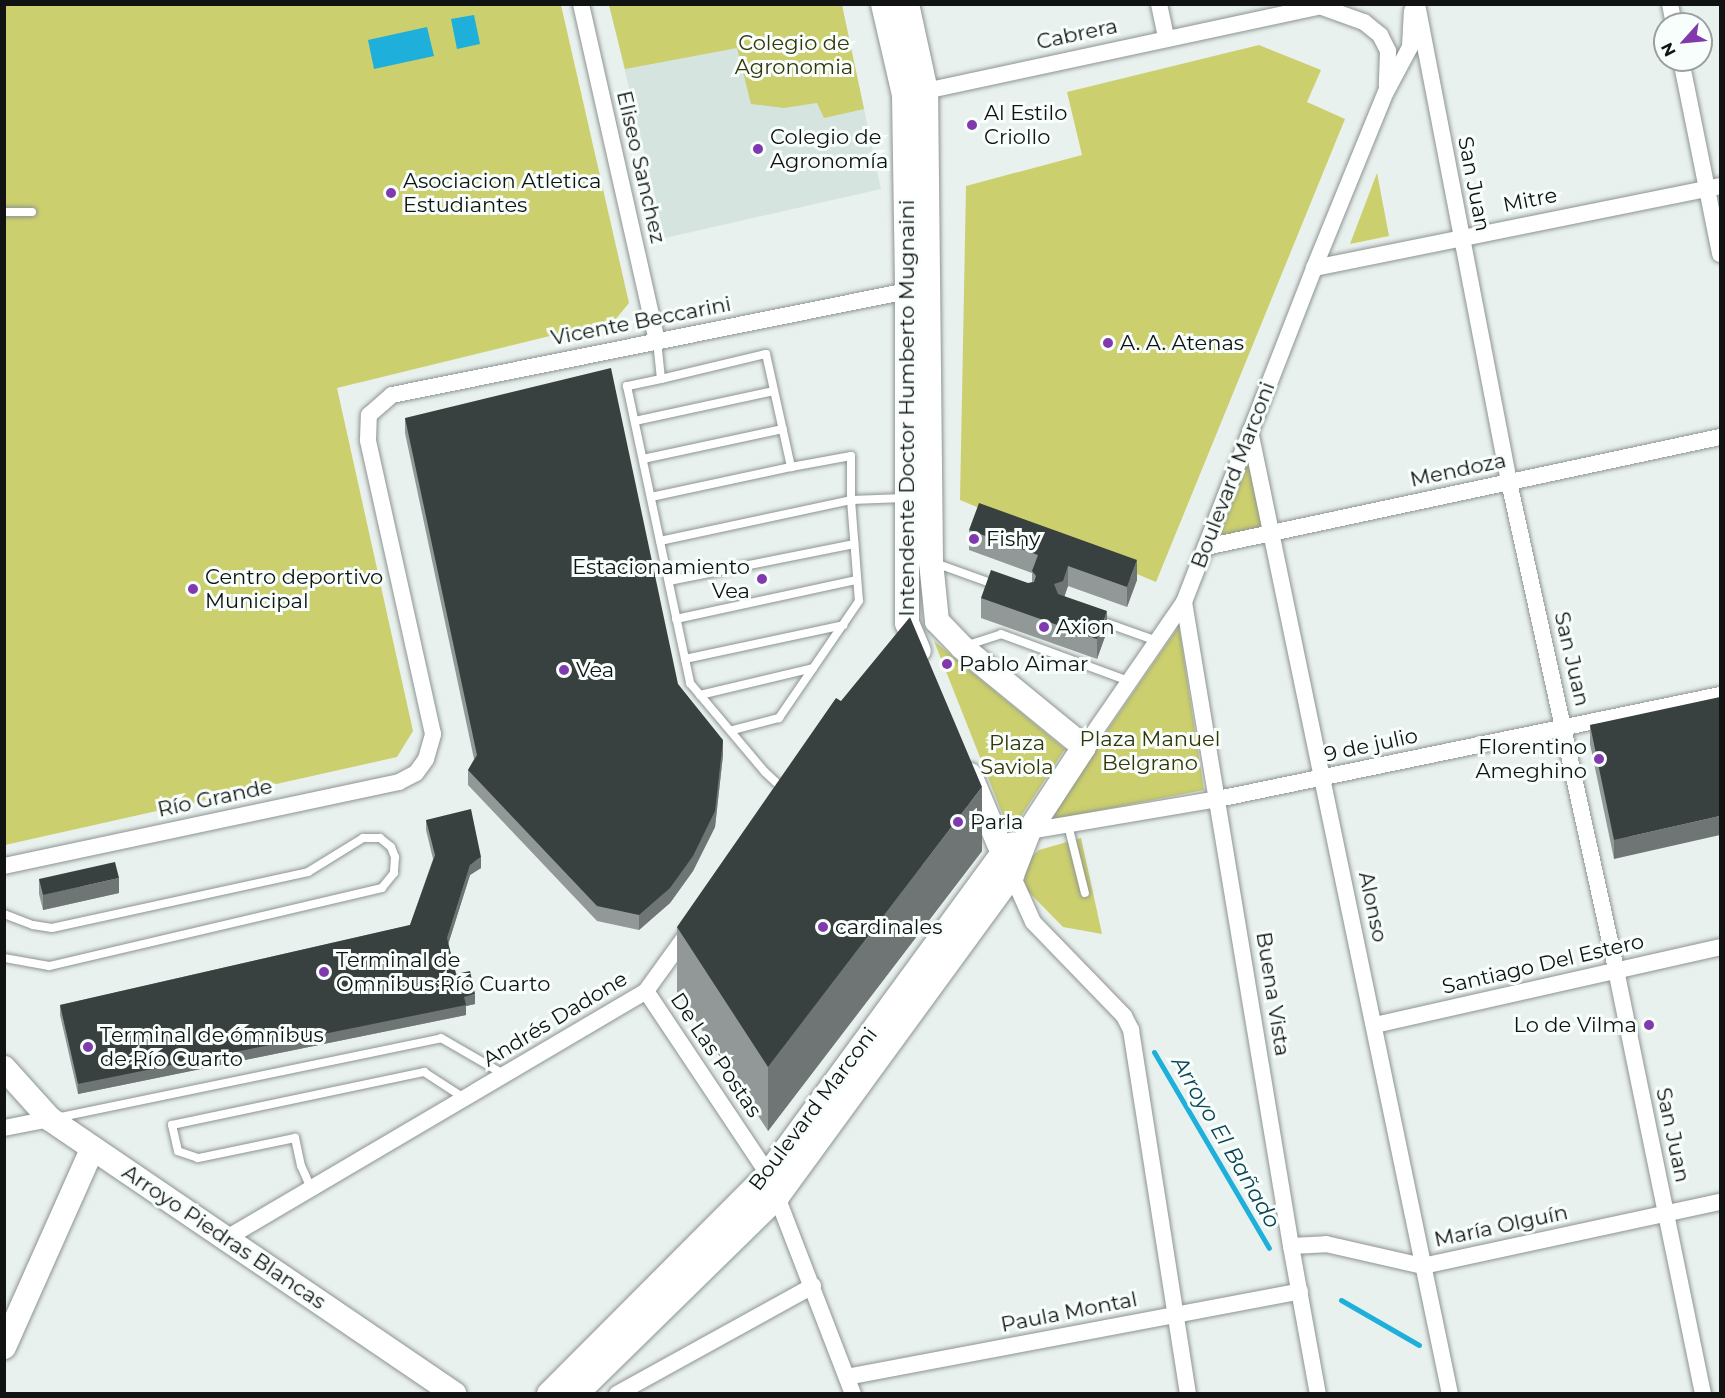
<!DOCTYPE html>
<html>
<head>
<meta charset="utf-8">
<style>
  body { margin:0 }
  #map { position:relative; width:1725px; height:1398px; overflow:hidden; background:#e9f1ee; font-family:Montserrat,sans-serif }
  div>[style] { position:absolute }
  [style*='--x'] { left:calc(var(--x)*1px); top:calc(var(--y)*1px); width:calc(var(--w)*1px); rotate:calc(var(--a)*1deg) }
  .built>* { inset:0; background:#d5e4de }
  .green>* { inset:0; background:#cbcf6e }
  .water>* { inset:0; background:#1eafda }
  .stream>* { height:5px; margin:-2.5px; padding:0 2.5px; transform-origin:2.5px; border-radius:2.5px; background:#1eafda }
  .roads { filter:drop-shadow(0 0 2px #8d9491) drop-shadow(0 0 2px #8d9491) }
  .lane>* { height:8px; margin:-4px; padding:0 4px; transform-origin:4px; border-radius:4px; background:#fff }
  .street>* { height:16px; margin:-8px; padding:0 8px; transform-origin:8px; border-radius:8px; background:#fff }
  .secondary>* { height:24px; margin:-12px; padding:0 12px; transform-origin:12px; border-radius:12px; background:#fff }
  .wall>* { inset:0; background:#919897 }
  .shaded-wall>* { inset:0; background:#6e7574 }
  .building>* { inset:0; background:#394040 }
  .dots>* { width:16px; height:16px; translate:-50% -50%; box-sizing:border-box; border:3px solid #f7fefb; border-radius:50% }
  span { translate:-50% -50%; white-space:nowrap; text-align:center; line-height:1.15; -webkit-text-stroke:6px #f7fefb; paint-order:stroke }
  .street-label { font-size:21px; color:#101312 }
  .park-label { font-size:21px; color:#343508 }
  .poi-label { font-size:21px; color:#101312 }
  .left { translate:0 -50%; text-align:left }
  .right { translate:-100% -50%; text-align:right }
  .water-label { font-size:22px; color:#0b4456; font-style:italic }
  .frame { position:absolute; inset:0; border:6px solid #101312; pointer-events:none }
  .north { position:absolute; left:1653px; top:12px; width:60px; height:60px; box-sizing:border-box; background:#f7fefb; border:2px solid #9ba09e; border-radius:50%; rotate:243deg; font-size:16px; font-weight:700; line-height:24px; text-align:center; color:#101312 }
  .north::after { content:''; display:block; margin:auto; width:21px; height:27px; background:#813aad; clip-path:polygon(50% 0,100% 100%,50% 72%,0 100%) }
</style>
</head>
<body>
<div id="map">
  <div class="built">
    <div style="clip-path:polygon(609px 5px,842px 5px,881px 189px,665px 238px)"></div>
  </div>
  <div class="green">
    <div style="clip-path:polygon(4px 5px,561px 5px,629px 303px,615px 320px,337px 388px,413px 731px,397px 757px,5px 845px)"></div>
    <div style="clip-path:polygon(609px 5px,842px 5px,864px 109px,824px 118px,817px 103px,784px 108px,751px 104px,737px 48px,625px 69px)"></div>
    <div style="clip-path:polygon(1259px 45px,1321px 70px,1307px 102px,1345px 119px,1156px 582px,960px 500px,966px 186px,1082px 155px,1067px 92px)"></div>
    <div style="clip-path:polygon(1377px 173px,1389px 236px,1350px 244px)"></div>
    <div style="clip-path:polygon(1250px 450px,1264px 528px,1216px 539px)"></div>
    <div style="clip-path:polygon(1179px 626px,1204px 790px,1045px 821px)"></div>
    <div style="clip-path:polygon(934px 641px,1065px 749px,1010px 833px)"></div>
    <div style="clip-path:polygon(1081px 838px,1102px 934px,1063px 927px,1012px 875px,1039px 850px)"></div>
  </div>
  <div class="water">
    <div style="clip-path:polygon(474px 15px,480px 44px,457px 49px,451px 19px)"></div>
    <div style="clip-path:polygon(427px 27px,434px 56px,374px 69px,368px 40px)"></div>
  </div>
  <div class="stream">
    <div style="--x:1154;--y:1052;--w:227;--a:59.6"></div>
    <div style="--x:1341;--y:1300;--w:90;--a:30"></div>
  </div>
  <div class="roads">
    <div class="lane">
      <div style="--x:4;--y:212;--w:28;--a:0"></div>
      <div style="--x:657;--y:341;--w:38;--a:84"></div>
      <div style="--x:661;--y:379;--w:35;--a:168"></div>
      <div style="--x:627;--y:386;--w:304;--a:78"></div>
      <div style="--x:690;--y:683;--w:116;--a:49.9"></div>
      <div style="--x:765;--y:772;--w:26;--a:43"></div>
      <div style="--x:661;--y:379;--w:108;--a:-13.4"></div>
      <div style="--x:766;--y:354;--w:116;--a:77.5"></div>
      <div style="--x:791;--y:467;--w:61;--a:-10.4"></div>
      <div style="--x:851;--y:456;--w:44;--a:90"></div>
      <div style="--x:851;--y:500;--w:101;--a:85.5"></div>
      <div style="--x:859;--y:601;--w:142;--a:124.4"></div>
      <div style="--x:779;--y:718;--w:48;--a:165.4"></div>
      <div style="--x:635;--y:421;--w:142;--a:-12.2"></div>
      <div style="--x:643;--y:459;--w:143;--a:-12.1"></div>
      <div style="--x:651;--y:497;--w:143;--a:-12.1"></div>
      <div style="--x:660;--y:541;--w:195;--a:-12.1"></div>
      <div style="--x:851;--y:500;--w:53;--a:-2.2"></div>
      <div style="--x:935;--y:563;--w:65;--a:19.8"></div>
      <div style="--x:669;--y:581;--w:189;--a:-11.3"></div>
      <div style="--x:676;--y:619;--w:185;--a:-12.2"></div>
      <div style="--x:1098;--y:620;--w:63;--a:19.6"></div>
      <div style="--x:965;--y:646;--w:38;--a:-18"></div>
      <div style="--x:1001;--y:634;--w:136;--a:20.2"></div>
      <div style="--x:685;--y:659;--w:162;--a:-12.1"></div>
      <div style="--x:700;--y:695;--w:116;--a:-13.4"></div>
      <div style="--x:1068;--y:825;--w:70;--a:76"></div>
      <div style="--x:4;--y:914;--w:31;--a:21"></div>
      <div style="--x:33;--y:925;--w:19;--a:9"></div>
      <div style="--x:52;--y:928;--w:262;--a:-12.3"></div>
      <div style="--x:308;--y:872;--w:65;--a:-31.7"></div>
      <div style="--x:363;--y:838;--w:17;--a:0"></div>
      <div style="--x:380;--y:838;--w:14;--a:39"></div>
      <div style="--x:391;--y:847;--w:11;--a:68"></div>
      <div style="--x:395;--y:857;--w:16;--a:94"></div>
      <div style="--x:394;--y:873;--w:19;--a:129"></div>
      <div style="--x:382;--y:888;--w:342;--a:166.8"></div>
      <div style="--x:49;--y:966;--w:46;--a:-169.9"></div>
      <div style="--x:56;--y:1118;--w:393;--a:-11.7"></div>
      <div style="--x:441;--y:1038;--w:74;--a:30"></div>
      <div style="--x:311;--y:1188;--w:24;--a:-114"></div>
      <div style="--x:301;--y:1166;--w:29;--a:-102"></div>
      <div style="--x:295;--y:1138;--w:99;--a:168.3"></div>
      <div style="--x:198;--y:1158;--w:21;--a:-161"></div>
      <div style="--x:178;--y:1151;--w:27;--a:-103"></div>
      <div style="--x:172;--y:1125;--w:258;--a:-11.9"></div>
      <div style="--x:424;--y:1072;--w:48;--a:33"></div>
    </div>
    <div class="street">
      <div style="--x:581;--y:4;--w:344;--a:77.3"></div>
      <div style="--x:1159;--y:4;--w:35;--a:78"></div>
      <div style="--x:1417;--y:4;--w:487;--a:79.1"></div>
      <div style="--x:1509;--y:482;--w:500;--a:77.6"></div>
      <div style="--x:1616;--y:970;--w:433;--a:78.4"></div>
      <div style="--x:1670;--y:4;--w:20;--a:79"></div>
      <div style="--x:1322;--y:7;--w:45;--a:19.7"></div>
      <div style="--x:1364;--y:22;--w:21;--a:39"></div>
      <div style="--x:1380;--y:35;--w:18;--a:63"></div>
      <div style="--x:1388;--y:51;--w:35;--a:92"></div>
      <div style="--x:1681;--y:60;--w:198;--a:78.6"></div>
      <div style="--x:916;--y:93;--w:425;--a:-12.1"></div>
      <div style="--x:1314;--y:268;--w:414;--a:-11.4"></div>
      <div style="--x:1250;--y:431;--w:984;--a:78.27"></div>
      <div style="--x:1206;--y:547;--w:526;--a:-12.08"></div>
      <div style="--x:1184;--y:602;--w:653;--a:80.57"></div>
      <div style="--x:1291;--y:1246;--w:150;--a:79.7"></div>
      <div style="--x:1084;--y:747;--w:176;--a:-55.4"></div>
      <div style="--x:1184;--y:602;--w:358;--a:-68.7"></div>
      <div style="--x:1314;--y:268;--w:190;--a:-67.8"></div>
      <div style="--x:1386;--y:92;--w:51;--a:-61.9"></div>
      <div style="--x:1410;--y:47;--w:36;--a:-87"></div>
      <div style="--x:1029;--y:831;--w:192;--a:-9.6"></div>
      <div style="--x:1218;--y:799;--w:513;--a:-11.7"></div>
      <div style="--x:4;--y:866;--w:404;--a:-12"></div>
      <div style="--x:399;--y:782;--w:19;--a:-28"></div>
      <div style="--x:416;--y:773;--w:17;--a:-54"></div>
      <div style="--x:426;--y:759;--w:26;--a:-74"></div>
      <div style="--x:433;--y:734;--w:301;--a:-102.5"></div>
      <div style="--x:368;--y:440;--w:25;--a:-88"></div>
      <div style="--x:369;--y:415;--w:30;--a:-41"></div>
      <div style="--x:392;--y:395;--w:536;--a:-11.41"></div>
      <div style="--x:1012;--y:875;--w:51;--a:65.9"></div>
      <div style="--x:1033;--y:922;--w:131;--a:45.9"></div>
      <div style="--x:1124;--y:1016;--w:16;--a:63"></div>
      <div style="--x:1131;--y:1030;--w:368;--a:81.1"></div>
      <div style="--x:646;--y:991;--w:220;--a:56.3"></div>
      <div style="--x:1375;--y:1025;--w:354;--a:-12.7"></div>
      <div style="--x:4;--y:1128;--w:47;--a:-11.1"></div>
      <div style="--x:777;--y:1197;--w:211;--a:68.9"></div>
      <div style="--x:227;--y:1238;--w:486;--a:-30.5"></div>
      <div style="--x:646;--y:991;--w:75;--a:-54.2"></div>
      <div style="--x:1291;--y:1246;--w:35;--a:-3"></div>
      <div style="--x:1326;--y:1244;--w:99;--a:12.8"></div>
      <div style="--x:1423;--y:1266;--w:304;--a:-12.2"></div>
      <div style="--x:847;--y:1377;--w:461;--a:-10.7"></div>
      <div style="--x:617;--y:1394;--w:224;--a:-28.9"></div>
    </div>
    <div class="secondary">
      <div style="--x:883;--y:4;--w:93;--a:77"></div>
      <div style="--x:904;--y:95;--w:195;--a:89.1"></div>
      <div style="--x:907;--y:290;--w:333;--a:90"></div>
      <div style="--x:907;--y:623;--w:30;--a:67"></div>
      <div style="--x:970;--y:775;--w:108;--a:67.2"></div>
      <div style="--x:4;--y:1068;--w:69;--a:48"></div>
      <div style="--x:50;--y:1119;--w:489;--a:34.2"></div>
      <div style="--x:4;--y:1347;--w:217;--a:-66"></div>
      <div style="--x:549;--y:1394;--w:310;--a:-45.1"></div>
      <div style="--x:768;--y:1174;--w:398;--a:-53.8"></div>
      <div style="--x:1003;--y:853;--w:13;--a:-42"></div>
      <div style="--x:576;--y:1394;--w:281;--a:-44.4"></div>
      <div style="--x:777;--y:1197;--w:399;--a:-53.9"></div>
      <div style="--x:1012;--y:875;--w:47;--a:-68.9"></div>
      <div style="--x:1029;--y:831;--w:100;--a:-56.8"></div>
      <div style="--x:1084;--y:747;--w:158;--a:-140.7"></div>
      <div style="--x:962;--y:647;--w:36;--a:-134"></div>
      <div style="--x:937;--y:621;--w:59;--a:-95.8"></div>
      <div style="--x:931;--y:562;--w:471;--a:-90.6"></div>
      <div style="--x:926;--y:91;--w:89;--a:-102.3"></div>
    </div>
  </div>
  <div class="wall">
    <div style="clip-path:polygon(405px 418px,678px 684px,723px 755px,715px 827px,693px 871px,670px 903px,639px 930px,597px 921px,468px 785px,468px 770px,474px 759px,405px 433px)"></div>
    <div style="clip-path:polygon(969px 530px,1137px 580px,1127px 607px,1068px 586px,1064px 596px,1107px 631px,1097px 659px,981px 618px,981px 598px,1032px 582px,1032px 573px,969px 550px)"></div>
    <div style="clip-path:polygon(1720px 704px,1614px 859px,1590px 744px,1590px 725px)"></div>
    <div style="clip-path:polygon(426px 820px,481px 868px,470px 875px,448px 944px,456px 974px,475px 1004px,466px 1006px,466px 1015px,78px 1094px,60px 1015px,60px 1005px,410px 925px,433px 859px,426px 830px)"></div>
    <div style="clip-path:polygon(982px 851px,768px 1131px,677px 992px,677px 927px)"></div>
    <div style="clip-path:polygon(39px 879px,119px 893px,43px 910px,39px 894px)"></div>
  </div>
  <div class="shaded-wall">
    <div style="clip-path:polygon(1137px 560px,1137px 580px,1127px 607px,1127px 587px)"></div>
    <div style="clip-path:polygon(1068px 566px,1068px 586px,1063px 601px,1054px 604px,1054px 584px)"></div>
    <div style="clip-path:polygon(1107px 611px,1107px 631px,1097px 659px,1097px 639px)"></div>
    <div style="clip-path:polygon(723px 740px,723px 755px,715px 827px,693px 871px,670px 903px,639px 930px,639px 915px)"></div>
    <div style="clip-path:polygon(982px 787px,982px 851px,768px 1131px,768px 1067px)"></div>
    <div style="clip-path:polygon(1720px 816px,1720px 835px,1614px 859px,1614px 840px)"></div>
    <div style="clip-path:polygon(481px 857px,481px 868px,470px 875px,447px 948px,447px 938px,470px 865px)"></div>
    <div style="clip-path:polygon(119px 878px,119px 893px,43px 910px,43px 895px)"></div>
    <div style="clip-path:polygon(475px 994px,475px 1004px,466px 1006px,466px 1015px,78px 1094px,78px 1084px)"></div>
  </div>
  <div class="building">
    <div style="clip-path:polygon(611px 368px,678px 684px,723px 740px,715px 811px,693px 856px,670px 888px,639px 915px,597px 906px,468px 770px,477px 755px,405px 418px)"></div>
    <div style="clip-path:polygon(979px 503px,1137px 560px,1127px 587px,1068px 566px,1063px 581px,1054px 584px,1058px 594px,1107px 611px,1097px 639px,981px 598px,991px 570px,1028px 583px,1034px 582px,1036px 576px,1032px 571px,1038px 555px,969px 530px)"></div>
    <div style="clip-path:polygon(910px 617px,982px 787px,768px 1067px,677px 927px,836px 698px,841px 701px)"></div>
    <div style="clip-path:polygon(1720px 697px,1720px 816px,1614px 840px,1590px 725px)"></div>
    <div style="clip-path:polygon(471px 809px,481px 857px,470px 865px,447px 938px,456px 974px,470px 971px,475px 994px,464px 997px,466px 1005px,78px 1084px,60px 1005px,410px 925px,435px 855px,426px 820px)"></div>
    <div style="clip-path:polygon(115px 862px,119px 878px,43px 895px,39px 879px)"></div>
  </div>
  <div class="dots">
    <div style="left:972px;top:125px;background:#813aad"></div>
    <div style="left:758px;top:149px;background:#813aad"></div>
    <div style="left:391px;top:193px;background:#813aad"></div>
    <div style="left:1108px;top:343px;background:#813aad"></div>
    <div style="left:974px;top:539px;background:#813aad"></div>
    <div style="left:762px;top:579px;background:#813aad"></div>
    <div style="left:193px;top:589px;background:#813aad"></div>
    <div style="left:1044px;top:627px;background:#813aad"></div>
    <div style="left:947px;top:664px;background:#813aad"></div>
    <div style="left:564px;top:670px;background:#813aad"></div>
    <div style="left:1599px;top:759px;background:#813aad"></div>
    <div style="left:958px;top:822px;background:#813aad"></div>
    <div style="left:823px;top:927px;background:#813aad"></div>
    <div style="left:324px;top:972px;background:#813aad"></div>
    <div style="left:1649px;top:1025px;background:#813aad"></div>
    <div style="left:88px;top:1047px;background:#813aad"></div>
  </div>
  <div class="street-label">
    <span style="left:1077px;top:34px;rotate:-12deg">Cabrera</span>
    <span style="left:641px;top:167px;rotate:77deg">Eliseo Sanchez</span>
    <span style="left:1474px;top:184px;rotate:79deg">San Juan</span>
    <span style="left:1530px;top:200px;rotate:-11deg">Mitre</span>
    <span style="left:641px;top:321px;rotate:-11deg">Vicente Beccarini</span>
    <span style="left:907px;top:408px;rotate:-90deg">Intendente Doctor Humberto Mugnaini</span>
    <span style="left:1458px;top:470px;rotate:-12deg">Mendoza</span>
    <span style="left:1233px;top:475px;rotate:-69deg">Boulevard Marconi</span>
    <span style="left:1572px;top:659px;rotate:77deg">San Juan</span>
    <span style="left:1371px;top:745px;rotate:-12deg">9 de julio</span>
    <span style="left:215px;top:798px;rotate:-12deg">Río Grande</span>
    <span style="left:1373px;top:907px;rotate:78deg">Alonso</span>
    <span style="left:1543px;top:964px;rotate:-13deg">Santiago Del Estero</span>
    <span style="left:1273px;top:994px;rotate:81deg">Buena Vista</span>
    <span style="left:555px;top:1019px;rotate:-31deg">Andrés Dadone</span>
    <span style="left:716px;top:1055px;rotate:56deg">De Las Postas</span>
    <span style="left:813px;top:1109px;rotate:-53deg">Boulevard Marconi</span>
    <span style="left:1673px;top:1135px;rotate:78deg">San Juan</span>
    <span style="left:1501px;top:1226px;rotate:-12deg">María Olguín</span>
    <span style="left:224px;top:1237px;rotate:34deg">Arroyo Piedras Blancas</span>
    <span style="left:1069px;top:1312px;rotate:-11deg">Paula Montal</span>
  </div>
  <div class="park-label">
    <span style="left:794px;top:55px">Colegio de<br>Agronomia</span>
    <span style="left:1150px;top:751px">Plaza Manuel<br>Belgrano</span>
    <span style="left:1017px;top:755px">Plaza<br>Saviola</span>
  </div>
  <div class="poi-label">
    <span class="left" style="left:984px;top:125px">Al Estilo<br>Criollo</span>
    <span class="left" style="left:770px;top:149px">Colegio de<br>Agronomía</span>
    <span class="left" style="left:403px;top:193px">Asociacion Atletica<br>Estudiantes</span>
    <span class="left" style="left:1120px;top:343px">A. A. Atenas</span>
    <span class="left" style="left:986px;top:539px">Fishy</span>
    <span class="right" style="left:750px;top:579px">Estacionamiento<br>Vea</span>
    <span class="left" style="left:205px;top:589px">Centro deportivo<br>Municipal</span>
    <span class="left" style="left:1056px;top:627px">Axion</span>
    <span class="left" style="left:959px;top:664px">Pablo Aimar</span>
    <span class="left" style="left:576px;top:670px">Vea</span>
    <span class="right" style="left:1587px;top:759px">Florentino<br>Ameghino</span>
    <span class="left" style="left:970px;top:822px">Parla</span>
    <span class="left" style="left:835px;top:927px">cardinales</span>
    <span class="left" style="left:336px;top:972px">Terminal de<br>Omnibus Río Cuarto</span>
    <span class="right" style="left:1637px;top:1025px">Lo de Vilma</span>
    <span class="left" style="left:100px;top:1047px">Terminal de ómnibus<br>de Río Cuarto</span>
  </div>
  <div class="water-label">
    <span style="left:1226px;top:1142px;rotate:60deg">Arroyo El Bañado</span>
  </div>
  <div class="frame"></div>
  <div class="north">N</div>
</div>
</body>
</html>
